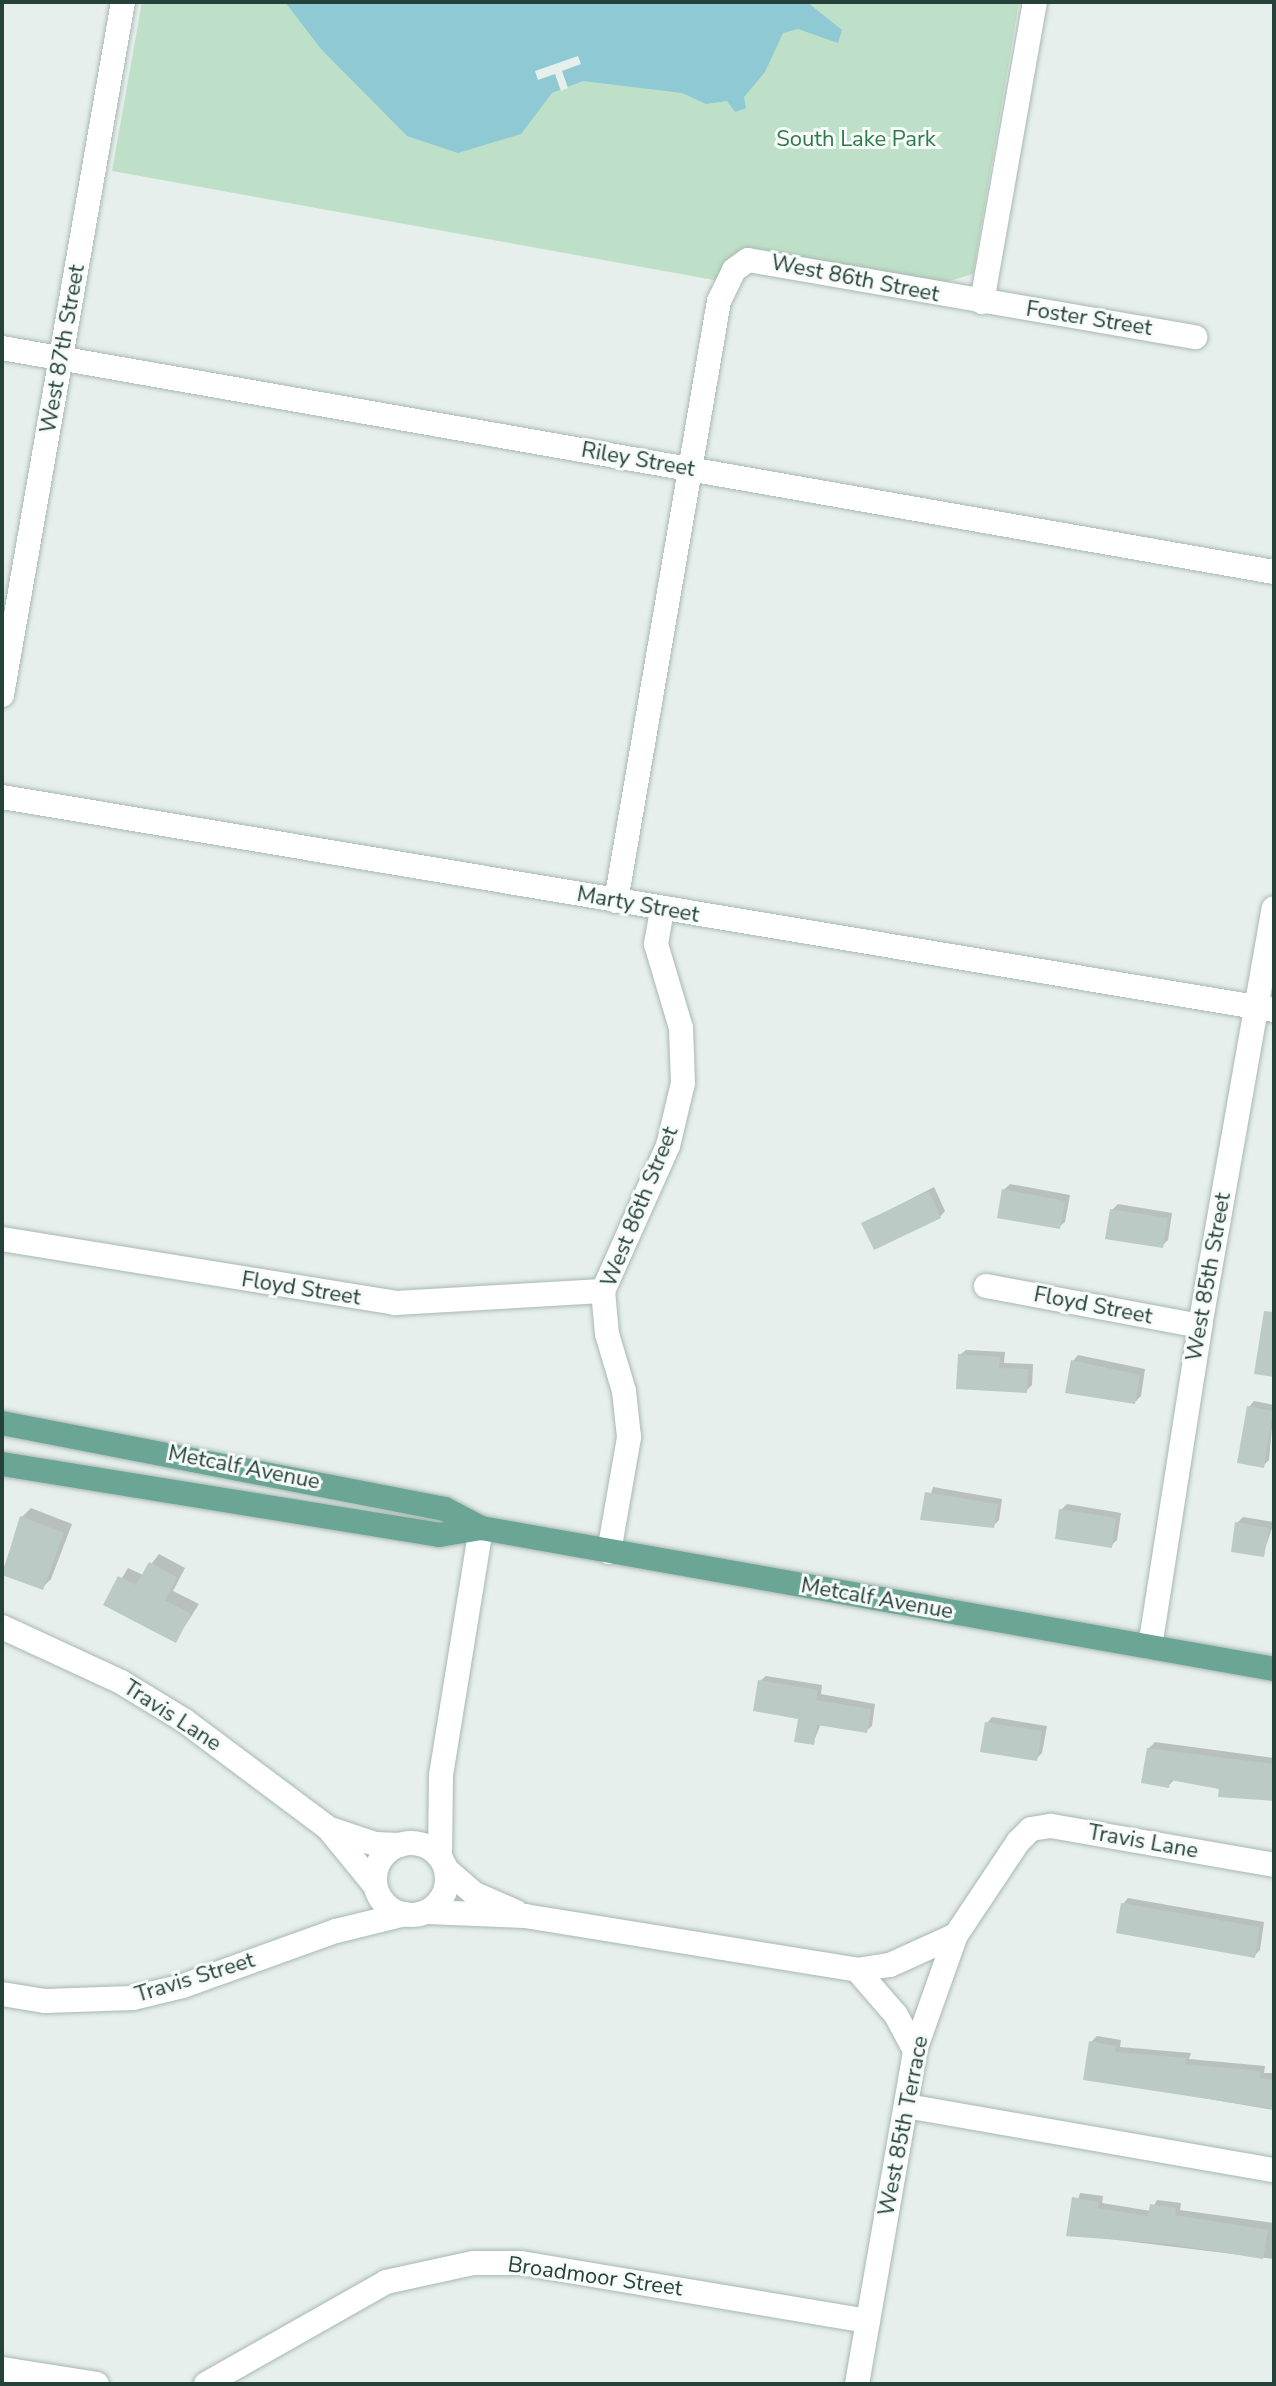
<!DOCTYPE html>
<html>
<head>
<meta charset="utf-8">
<style>
  body { margin:0 }
  #map { position:relative; width:1276px; height:2386px; overflow:hidden; background:#e6efeb; font-family:"Nunito Sans",sans-serif }
  div>[style] { position:absolute }
  [style*='--x'] { left:calc(var(--x)*1px); top:calc(var(--y)*1px); width:calc(var(--w)*1px); rotate:calc(var(--a)*1deg) }
  .green>* { inset:0; background:#bfe0c8 }
  .water>* { inset:0; background:#8ec9d4 }
  .pier>* { inset:0; background:#e6efeb }
  .shadow>* { inset:0; background:#0003 }
  .building>* { inset:0; background:#bbcac4 }
  .roads { filter:drop-shadow(0 0 2px #a8b8b2) drop-shadow(0 0 2px #a8b8b2) }
  .minor>* { height:24px; margin:-12px; padding:0 12px; transform-origin:12px; border-radius:12px; background:#fff }
  .minor>.ring { margin:-12px; padding:0; box-sizing:content-box; background:none; border:24px solid #fff; border-radius:50% }
  .major>* { height:24px; margin:-12px; padding:0 12px; transform-origin:12px; border-radius:12px; background:#6aa596 }
  span { translate:-50% -50%; white-space:nowrap; text-align:center; line-height:1.15; -webkit-text-stroke:6px #f7fbf9; paint-order:stroke }
  .park-label { font-size:22px; color:#2d7a4b }
  .street-label { font-size:22px; color:#24423a }
  .frame { position:absolute; inset:0; border:4px solid #24423a; pointer-events:none }
</style>
</head>
<body>
<div id="map">
  <div class="green">
    <div style="clip-path:polygon(142px 2px,1019px 2px,973px 274px,912px 292px,748px 260px,725px 282px,112px 171px)"></div>
  </div>
  <div class="water">
    <div style="clip-path:polygon(285px 2px,807px 2px,842px 30px,838px 43px,798px 29px,783px 33px,765px 72px,744px 97px,746px 108px,735px 112px,727px 101px,706px 104px,682px 93px,583px 81px,552px 93px,521px 134px,458px 153px,407px 136px,321px 49px)"></div>
  </div>
  <div class="pier">
    <div style="clip-path:polygon(578px 56px,581px 64px,562px 71px,568px 88px,561px 91px,555px 74px,538px 80px,535px 71px)"></div>
  </div>
  <div class="shadow">
    <div style="clip-path:polygon(1010px 1184px,1070px 1195px,1065px 1222px,1059px 1227px,1004px 1190px)"></div>
    <div style="clip-path:polygon(934px 1187px,945px 1211px,940px 1217px,864px 1223px)"></div>
    <div style="clip-path:polygon(1118px 1204px,1172px 1213px,1168px 1240px,1162px 1246px,1112px 1210px)"></div>
    <div style="clip-path:polygon(966px 1350px,1005px 1352px,1004px 1363px,1033px 1364px,1032px 1385px,1026px 1391px,960px 1355px)"></div>
    <div style="clip-path:polygon(1078px 1355px,1145px 1369px,1141px 1396px,1135px 1402px,1073px 1361px)"></div>
    <div style="clip-path:polygon(1254px 1401px,1274px 1405px,1269px 1460px,1263px 1466px,1249px 1407px)"></div>
    <div style="clip-path:polygon(933px 1487px,1002px 1499px,999px 1520px,993px 1526px,923px 1518px)"></div>
    <div style="clip-path:polygon(1067px 1504px,1121px 1513px,1117px 1540px,1111px 1546px,1061px 1510px)"></div>
    <div style="clip-path:polygon(31px 1508px,72px 1524px,51px 1579px,42px 1588px,2px 1573px,22px 1517px)"></div>
    <div style="clip-path:polygon(1243px 1517px,1274px 1522px,1263px 1555px,1237px 1523px)"></div>
    <div style="clip-path:polygon(159px 1554px,185px 1568px,173px 1591px,199px 1604px,176px 1640px,106px 1604px,128px 1568px,143px 1575px)"></div>
    <div style="clip-path:polygon(766px 1676px,822px 1685px,821px 1694px,875px 1704px,872px 1726px,866px 1731px,821px 1724px,813px 1743px,800px 1717px,760px 1681px)"></div>
    <div style="clip-path:polygon(992px 1717px,1047px 1726px,1042px 1753px,1036px 1759px,987px 1723px)"></div>
    <div style="clip-path:polygon(1155px 1742px,1274px 1758px,1274px 1801px,1175px 1779px,1168px 1786px,1148px 1749px)"></div>
    <div style="clip-path:polygon(1128px 1898px,1264px 1922px,1260px 1950px,1255px 1955px,1123px 1904px)"></div>
    <div style="clip-path:polygon(1097px 2036px,1121px 2040px,1120px 2047px,1191px 2053px,1189px 2059px,1265px 2066px,1264px 2073px,1274px 2073px,1274px 2110px,1086px 2078px,1091px 2042px)"></div>
    <div style="clip-path:polygon(1080px 2193px,1103px 2196px,1102px 2203px,1151px 2211px,1157px 2200px,1181px 2203px,1180px 2210px,1274px 2223px,1274px 2259px,1068px 2234px)"></div>
  </div>
  <div class="building">
    <div style="clip-path:polygon(1002px 1189px,1065px 1201px,1060px 1229px,997px 1218px)"></div>
    <div style="clip-path:polygon(929px 1191px,941px 1218px,874px 1250px,861px 1223px)"></div>
    <div style="clip-path:polygon(1110px 1209px,1168px 1218px,1163px 1248px,1105px 1239px)"></div>
    <div style="clip-path:polygon(1264px 1311px,1274px 1312px,1274px 1377px,1254px 1374px)"></div>
    <div style="clip-path:polygon(958px 1354px,1000px 1357px,999px 1368px,1028px 1369px,1027px 1393px,956px 1389px)"></div>
    <div style="clip-path:polygon(1071px 1360px,1140px 1375px,1135px 1404px,1065px 1393px)"></div>
    <div style="clip-path:polygon(1247px 1406px,1273px 1411px,1264px 1468px,1237px 1463px)"></div>
    <div style="clip-path:polygon(925px 1492px,998px 1504px,994px 1528px,920px 1520px)"></div>
    <div style="clip-path:polygon(1059px 1509px,1116px 1518px,1112px 1548px,1055px 1539px)"></div>
    <div style="clip-path:polygon(20px 1516px,64px 1533px,43px 1590px,2px 1575px)"></div>
    <div style="clip-path:polygon(1235px 1522px,1269px 1528px,1264px 1557px,1231px 1552px)"></div>
    <div style="clip-path:polygon(149px 1562px,177px 1577px,165px 1600px,191px 1614px,176px 1643px,103px 1605px,118px 1576px,136px 1585px)"></div>
    <div style="clip-path:polygon(758px 1680px,818px 1690px,816px 1700px,871px 1709px,867px 1733px,817px 1725px,814px 1745px,794px 1742px,798px 1719px,753px 1711px)"></div>
    <div style="clip-path:polygon(985px 1722px,1042px 1731px,1037px 1761px,980px 1752px)"></div>
    <div style="clip-path:polygon(1147px 1748px,1274px 1764px,1274px 1801px,1218px 1797px,1219px 1789px,1170px 1780px,1169px 1788px,1141px 1783px)"></div>
    <div style="clip-path:polygon(1121px 1903px,1260px 1927px,1255px 1958px,1116px 1933px)"></div>
    <div style="clip-path:polygon(1089px 2041px,1116px 2046px,1115px 2052px,1186px 2058px,1185px 2064px,1260px 2071px,1260px 2078px,1274px 2080px,1274px 2109px,1083px 2080px)"></div>
    <div style="clip-path:polygon(1072px 2197px,1099px 2202px,1098px 2208px,1148px 2216px,1150px 2204px,1176px 2208px,1175px 2215px,1268px 2230px,1263px 2259px,1171px 2244px,1066px 2236px)"></div>
  </div>
  <div class="roads">
    <div class="minor">
      <div style="--x:982;--y:302;--w:305;--a:-80"></div>
      <div style="--x:2;--y:348;--w:1292;--a:9.99"></div>
      <div style="--x:2;--y:695;--w:703;--a:-80.1"></div>
      <div style="--x:2;--y:797;--w:1290;--a:9.51"></div>
      <div style="--x:616;--y:901;--w:609;--a:-80.26"></div>
      <div style="--x:719;--y:301;--w:34;--a:-64"></div>
      <div style="--x:734;--y:270;--w:17;--a:-36"></div>
      <div style="--x:748;--y:260;--w:454;--a:9.8"></div>
      <div style="--x:2;--y:1239;--w:398;--a:9.2"></div>
      <div style="--x:395;--y:1303;--w:208;--a:-3.3"></div>
      <div style="--x:986;--y:1286;--w:218;--a:10.6"></div>
      <div style="--x:609;--y:1552;--w:117;--a:-80.1"></div>
      <div style="--x:629;--y:1437;--w:46;--a:-96.2"></div>
      <div style="--x:624;--y:1391;--w:59;--a:-106.6"></div>
      <div style="--x:607;--y:1334;--w:43;--a:-95.3"></div>
      <div style="--x:603;--y:1291;--w:159;--a:-65.9"></div>
      <div style="--x:668;--y:1146;--w:65;--a:-76.6"></div>
      <div style="--x:683;--y:1083;--w:55;--a:-92.1"></div>
      <div style="--x:681;--y:1028;--w:88;--a:-106.6"></div>
      <div style="--x:656;--y:944;--w:34;--a:-80"></div>
      <div style="--x:2;--y:1627;--w:131;--a:24.8"></div>
      <div style="--x:121;--y:1682;--w:75;--a:31.4"></div>
      <div style="--x:185;--y:1721;--w:179;--a:36.8"></div>
      <div style="--x:328;--y:1828;--w:70;--a:50.8"></div>
      <div style="--x:1150;--y:1647;--w:325;--a:-81.1"></div>
      <div style="--x:1200;--y:1326;--w:424;--a:-80"></div>
      <div style="--x:333;--y:1830;--w:44;--a:18.4"></div>
      <div style="--x:375;--y:1844;--w:25;--a:2"></div>
      <div class="ring" style="left:375px;top:1843px;width:48px;height:48px"></div>
      <div style="--x:440;--y:1857;--w:82;--a:-89.3"></div>
      <div style="--x:441;--y:1775;--w:250;--a:-80.8"></div>
      <div style="--x:447;--y:1870;--w:37;--a:41"></div>
      <div style="--x:475;--y:1894;--w:45;--a:23.7"></div>
      <div style="--x:427;--y:1912;--w:98;--a:2.3"></div>
      <div style="--x:525;--y:1916;--w:336;--a:9.2"></div>
      <div style="--x:857;--y:1970;--w:33;--a:-9"></div>
      <div style="--x:890;--y:1965;--w:72;--a:-24.4"></div>
      <div style="--x:857;--y:1970;--w:60;--a:49.1"></div>
      <div style="--x:896;--y:2015;--w:40;--a:62"></div>
      <div style="--x:2;--y:1994;--w:44;--a:9.2"></div>
      <div style="--x:45;--y:2001;--w:88;--a:-2"></div>
      <div style="--x:133;--y:1998;--w:51;--a:-13.5"></div>
      <div style="--x:183;--y:1986;--w:163;--a:-19.8"></div>
      <div style="--x:336;--y:1931;--w:71;--a:-13.8"></div>
      <div style="--x:906;--y:2106;--w:374;--a:9.9"></div>
      <div style="--x:2;--y:2369;--w:96;--a:9"></div>
      <div style="--x:206;--y:2384;--w:207;--a:-29.5"></div>
      <div style="--x:386;--y:2282;--w:89;--a:-12.3"></div>
      <div style="--x:473;--y:2263;--w:48;--a:0"></div>
      <div style="--x:521;--y:2263;--w:352;--a:9.5"></div>
      <div style="--x:857;--y:2384;--w:339;--a:-80.1"></div>
      <div style="--x:915;--y:2050;--w:122;--a:-70.4"></div>
      <div style="--x:956;--y:1935;--w:112;--a:-56.3"></div>
      <div style="--x:1018;--y:1842;--w:18;--a:-45"></div>
      <div style="--x:1031;--y:1829;--w:20;--a:-9"></div>
      <div style="--x:1051;--y:1826;--w:226;--a:9.9"></div>
    </div>
    <div class="major">
      <div style="--x:2;--y:1423;--w:451;--a:11"></div>
      <div style="--x:445;--y:1509;--w:41;--a:27.8"></div>
      <div style="--x:481;--y:1528;--w:805;--a:10.08"></div>
      <div style="--x:2;--y:1464;--w:443;--a:9.2"></div>
      <div style="--x:439;--y:1535;--w:43;--a:-9.5"></div>
    </div>
  </div>
  <div class="park-label">
    <span style="left:856px;top:140px">South Lake Park</span>
  </div>
  <div class="street-label">
    <span style="left:855px;top:279px;rotate:11deg">West 86th Street</span>
    <span style="left:1089px;top:319px;rotate:9deg">Foster Street</span>
    <span style="left:63px;top:349px;rotate:-80deg">West 87th Street</span>
    <span style="left:638px;top:460px;rotate:10deg">Riley Street</span>
    <span style="left:638px;top:905px;rotate:10deg">Marty Street</span>
    <span style="left:640px;top:1207px;rotate:-68deg">West 86th Street</span>
    <span style="left:1209px;top:1277px;rotate:-80deg">West 85th Street</span>
    <span style="left:301px;top:1289px;rotate:9deg">Floyd Street</span>
    <span style="left:1093px;top:1306px;rotate:11deg">Floyd Street</span>
    <span style="left:244px;top:1468px;rotate:11deg">Metcalf Avenue</span>
    <span style="left:877px;top:1599px;rotate:10deg">Metcalf Avenue</span>
    <span style="left:172px;top:1716px;rotate:33deg">Travis Lane</span>
    <span style="left:1143px;top:1842px;rotate:10deg">Travis Lane</span>
    <span style="left:195px;top:1978px;rotate:-17deg">Travis Street</span>
    <span style="left:904px;top:2126px;rotate:-79deg">West 85th Terrace</span>
    <span style="left:595px;top:2277px;rotate:8deg">Broadmoor Street</span>
  </div>
  <div class="frame"></div>
</div>
</body>
</html>
